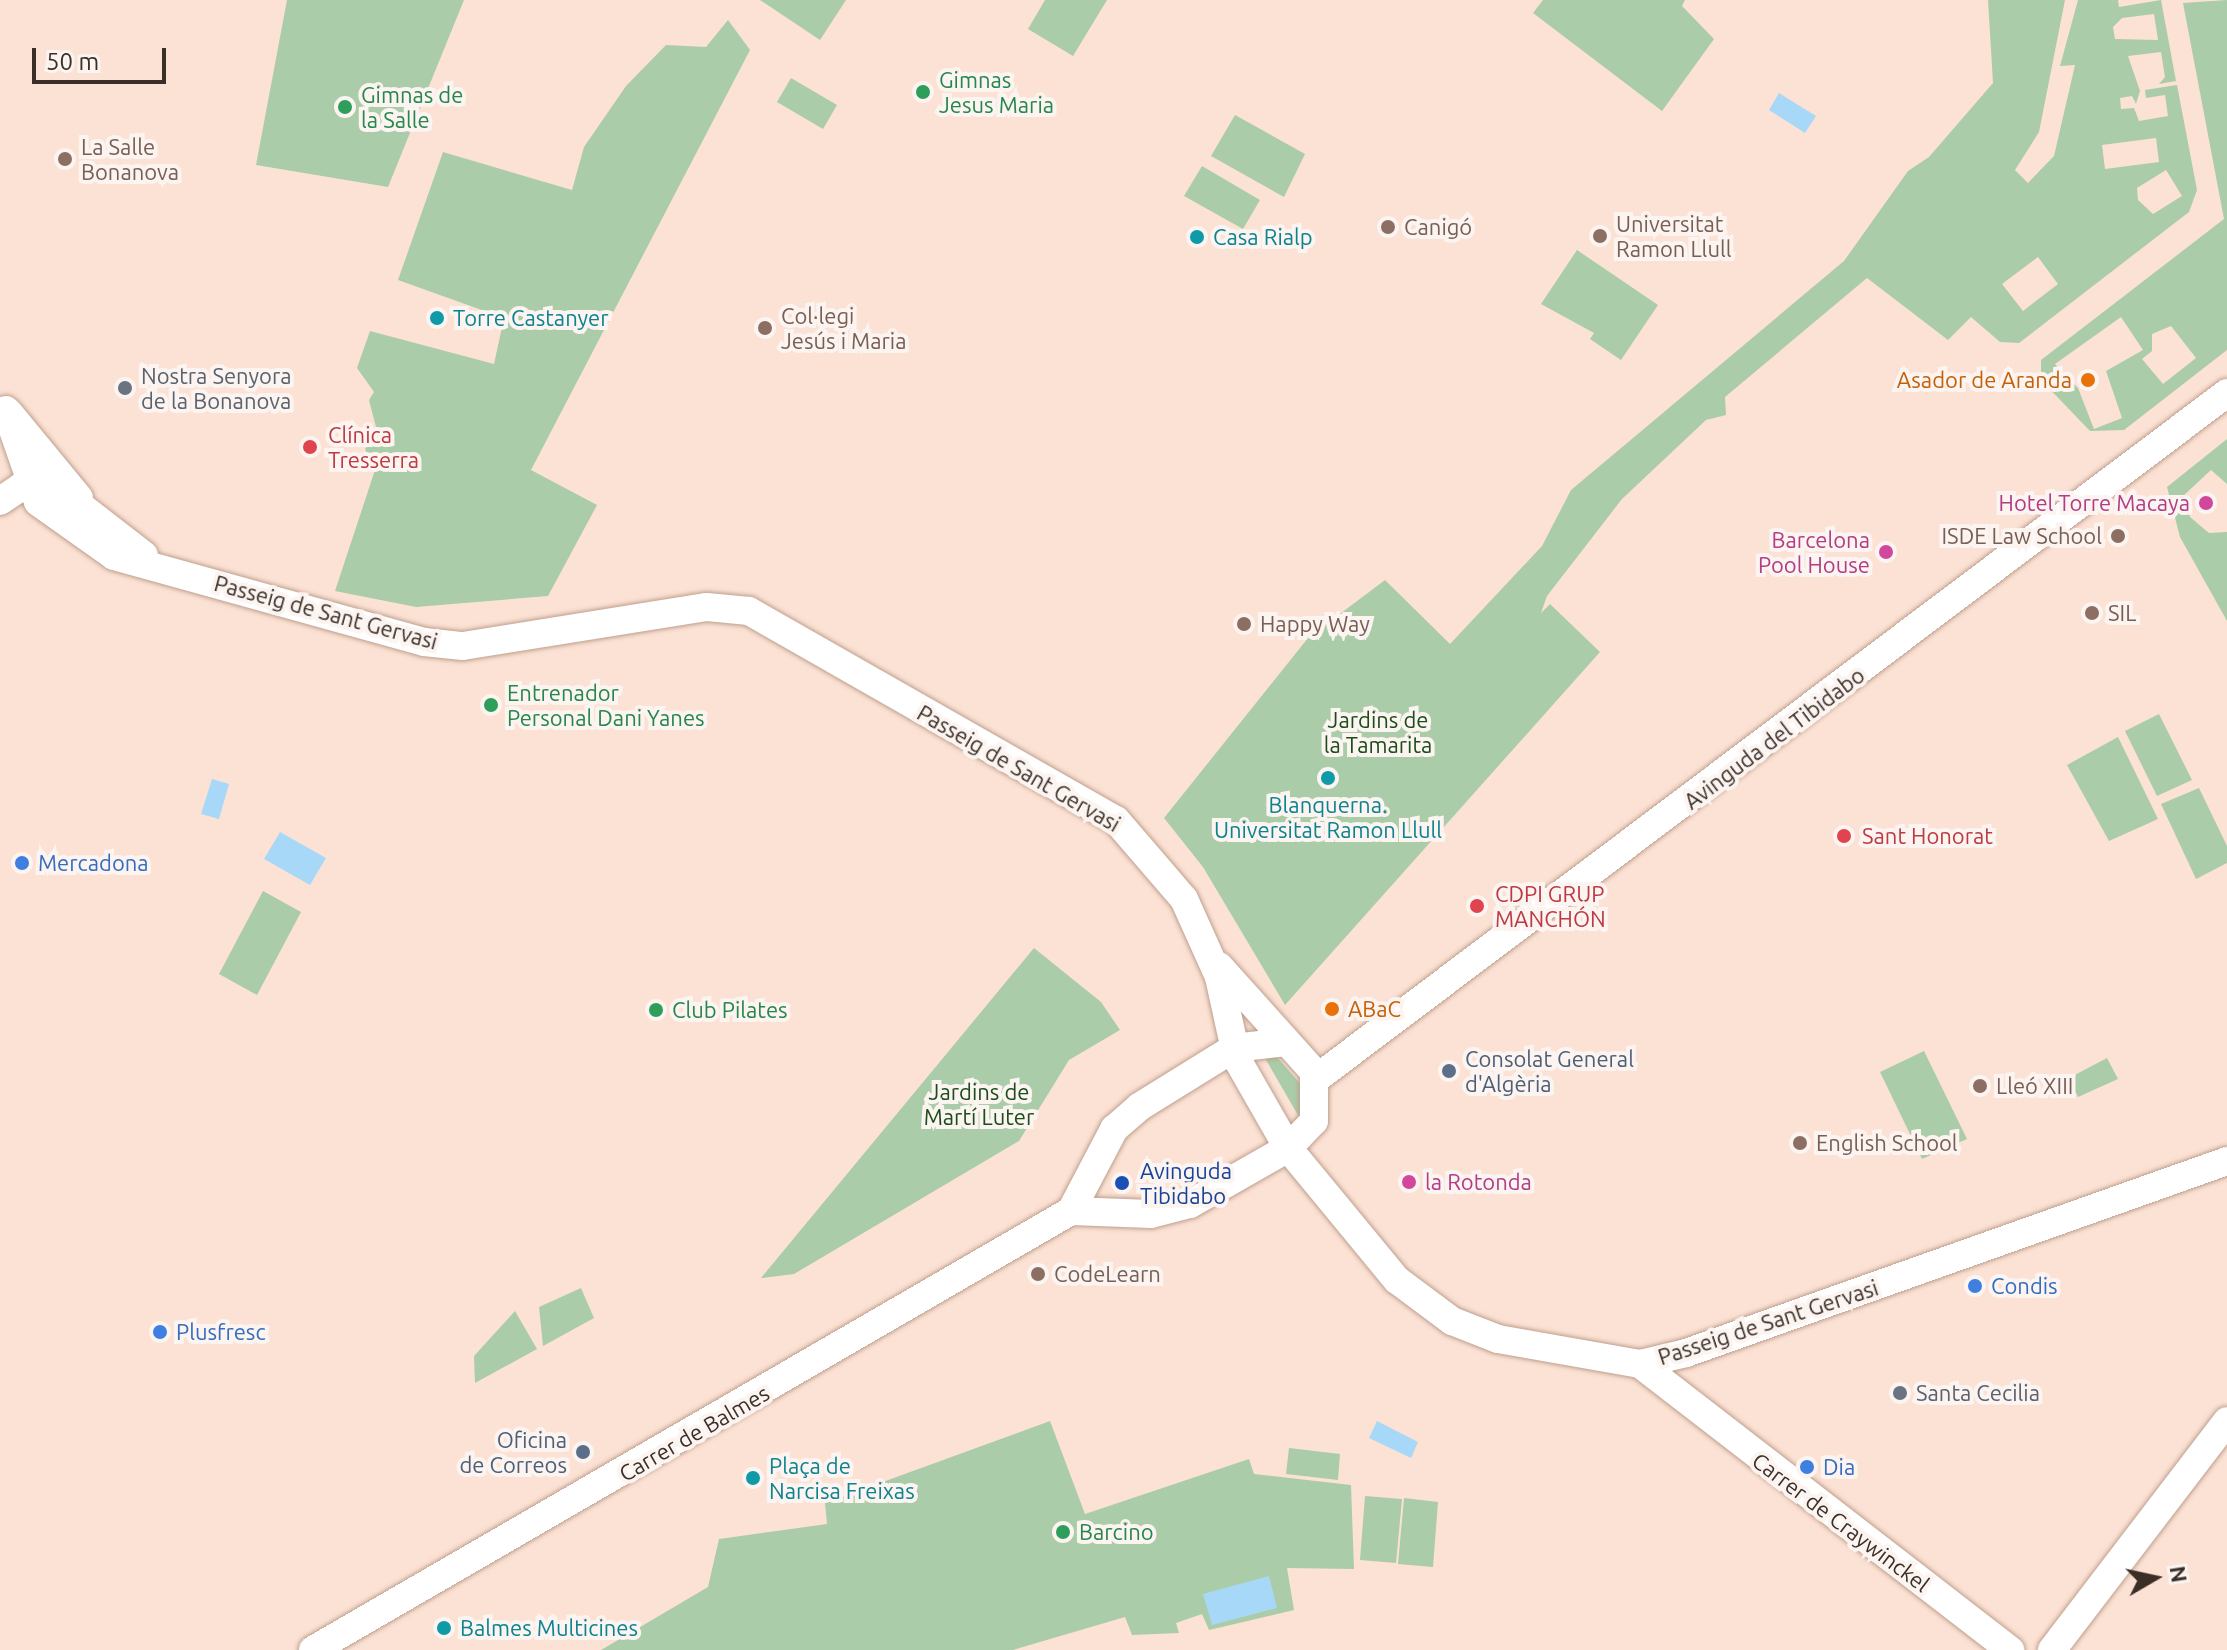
<!DOCTYPE html>
<html>
<head>
<meta charset="utf-8">
<style>
  body { margin:0 }
  #map { position:relative; width:2227px; height:1650px; overflow:hidden; background:#fce2d4; font-family:Ubuntu,sans-serif }
  div>[style] { position:absolute }
  [style*='--x'] { left:calc(var(--x)*1px); top:calc(var(--y)*1px); width:calc(var(--w)*1px); rotate:calc(var(--a)*1deg) }
  .green>* { inset:0; background:#abcca8 }
  .water>* { inset:0; background:#a8d8f7 }
  .roads { filter:drop-shadow(0 0 2px #be9f8e) drop-shadow(0 0 2px #be9f8e) }
  .secondary>* { height:28px; margin:-14px; padding:0 14px; transform-origin:14px; border-radius:14px; background:#fff }
  .dots>* { width:22px; height:22px; translate:-50% -50%; box-sizing:border-box; border:4px solid #fbf4f0; border-radius:50% }
  span { translate:-50% -50%; white-space:nowrap; text-align:center; line-height:1.15; -webkit-text-stroke:8px #fbf4f0; paint-order:stroke }
  .leisure-label { font-size:22px; color:#27864d }
  .left { translate:0 -50%; text-align:left }
  .education-label { font-size:22px; color:#785e54 }
  .right { translate:-100% -50%; text-align:right }
  .culture-label { font-size:22px; color:#0d838f }
  .worship-label { font-size:22px; color:#5b616d }
  .food-label { font-size:22px; color:#c56008 }
  .health-label { font-size:22px; color:#be3a42 }
  .hotel-label { font-size:22px; color:#b23c85 }
  .street-label { font-size:22px; color:#3a2e27 }
  .park-label { font-size:22px; color:#1b4d1b }
  .shop-label { font-size:22px; color:#366cbe }
  .service-label { font-size:22px; color:#4e5e75 }
  .transit-label { font-size:22px; color:#164399 }
  .north { position:absolute; left:2115px; top:1538px; width:80px; height:80px; -webkit-text-stroke:6px #fbf4f0; paint-order:stroke; rotate:81deg; font-size:22px; font-weight:700; line-height:32px; text-align:center; color:#3a2e27 }
  .north::after { content:''; display:block; margin:auto; width:28px; height:36px; background:#3a2e27; clip-path:polygon(50% 0,100% 100%,50% 72%,0 100%) }
  .scale { position:absolute; left:32px; top:48px; width:134px; height:36px; box-sizing:border-box; border:4px solid #3a2e27; border-top:0; padding-left:10px; font-size:24px; line-height:28px; white-space:nowrap; color:#3a2e27; -webkit-text-stroke:6px #fbf4f0; paint-order:stroke }
</style>
</head>
<body>
<div id="map">
  <div class="green">
    <div style="clip-path:polygon(287px 0,464px 0,388px 187px,256px 165px)"></div>
    <div style="clip-path:polygon(760px 0,846px 0,820px 40px)"></div>
    <div style="clip-path:polygon(1045px 0,1107px 0,1073px 56px,1028px 29px)"></div>
    <div style="clip-path:polygon(1543px 0,1685px 0,1682px 6px,1714px 39px,1662px 111px,1533px 13px)"></div>
    <div style="clip-path:polygon(evenodd,1988px 0,2065px 0,2039px 132px,2015px 170px,2028px 183px,2054px 156px,2075px 65px,2060px 66px,2078px 0,2118px 0,2119px 7px,2161px 0,2176px 81px,2159px 84px,2165px 77px,2161px 52px,2128px 56px,2140px 91px,2136px 104px,2132px 96px,2120px 98px,2121px 109px,2134px 108px,2139px 121px,2168px 116px,2165px 95px,2146px 98px,2145px 90px,2177px 85px,2197px 190px,2189px 212px,2019px 343px,2000px 342px,1971px 317px,1948px 340px,1867px 278px,1725px 397px,1726px 415px,1706px 420px,1622px 499px,1547px 596px,1541px 613px,1550px 604px,1600px 652px,1285px 1005px,1203px 867px,1164px 818px,1308px 638px,1385px 580px,1450px 644px,1542px 546px,1571px 490px,1844px 261px,1908px 171px,1929px 157px,1993px 83px,1988px 0,2154px 14px,2158px 40px,2115px 39px,2113px 27px,2122px 18px,2154px 14px,1988px 0,2156px 138px,2159px 162px,2105px 169px,2102px 145px,2156px 138px,1988px 0,2166px 170px,2182px 196px,2153px 214px,2138px 200px,2137px 188px,2166px 170px,1988px 0,2038px 257px,2058px 284px,2023px 311px,2002px 284px,2038px 257px)"></div>
    <div style="clip-path:polygon(evenodd,2227px 0,2227px 350px,2124px 430px,2090px 431px,2041px 380px,2041px 360px,2224px 219px,2183px 3px,2227px 0,2121px 317px,2143px 350px,2106px 371px,2122px 418px,2094px 429px,2078px 388px,2055px 364px,2121px 317px,2227px 0,2171px 326px,2196px 358px,2163px 384px,2142px 359px,2152px 351px,2152px 334px,2171px 326px)"></div>
    <div style="clip-path:polygon(728px 20px,750px 50px,531px 470px,597px 505px,548px 596px,416px 607px,335px 591px,375px 470px,365px 449px,378px 435px,369px 400px,374px 392px,357px 368px,370px 331px,494px 364px,504px 318px,398px 280px,443px 152px,572px 190px,584px 147px,626px 86px,666px 45px,706px 47px)"></div>
    <div style="clip-path:polygon(791px 78px,837px 105px,823px 129px,777px 102px)"></div>
    <div style="clip-path:polygon(1235px 115px,1305px 154px,1284px 197px,1211px 156px)"></div>
    <div style="clip-path:polygon(1202px 166px,1260px 200px,1243px 229px,1184px 196px)"></div>
    <div style="clip-path:polygon(1577px 250px,1658px 305px,1621px 360px,1590px 339px,1594px 333px,1541px 304px)"></div>
    <div style="clip-path:polygon(2227px 439px,2227px 484px,2211px 470px,2183px 496px,2190px 517px,2209px 533px,2227px 532px,2227px 621px,2180px 537px,2167px 487px)"></div>
    <div style="clip-path:polygon(2159px 714px,2192px 780px,2157px 796px,2125px 731px)"></div>
    <div style="clip-path:polygon(2118px 737px,2158px 819px,2109px 841px,2067px 765px)"></div>
    <div style="clip-path:polygon(2199px 788px,2227px 846px,2227px 863px,2196px 879px,2161px 804px)"></div>
    <div style="clip-path:polygon(263px 891px,301px 912px,257px 995px,219px 974px)"></div>
    <div style="clip-path:polygon(1034px 948px,1101px 1002px,1120px 1030px,1069px 1060px,1019px 1141px,794px 1274px,761px 1278px)"></div>
    <div style="clip-path:polygon(1924px 1051px,1967px 1139px,1922px 1159px,1880px 1072px)"></div>
    <div style="clip-path:polygon(1277px 1057px,1304px 1088px,1299px 1117px,1265px 1058px)"></div>
    <div style="clip-path:polygon(2107px 1058px,2118px 1079px,2078px 1097px,2069px 1078px)"></div>
    <div style="clip-path:polygon(581px 1288px,594px 1318px,543px 1346px,539px 1307px)"></div>
    <div style="clip-path:polygon(515px 1311px,537px 1349px,475px 1383px,474px 1356px)"></div>
    <div style="clip-path:polygon(1050px 1421px,1085px 1514px,1249px 1459px,1254px 1474px,1351px 1485px,1354px 1569px,1287px 1568px,1294px 1610px,1209px 1630px,1202px 1614px,1176px 1623px,1179px 1633px,1132px 1635px,1125px 1617px,1013px 1650px,601px 1650px,708px 1587px,719px 1539px,827px 1524px,825px 1503px)"></div>
    <div style="clip-path:polygon(1289px 1448px,1340px 1454px,1338px 1480px,1286px 1474px)"></div>
    <div style="clip-path:polygon(1365px 1496px,1402px 1499px,1396px 1563px,1360px 1560px)"></div>
    <div style="clip-path:polygon(1404px 1498px,1438px 1502px,1433px 1567px,1398px 1564px)"></div>
  </div>
  <div class="water">
    <div style="clip-path:polygon(1779px 93px,1816px 116px,1805px 133px,1769px 110px)"></div>
    <div style="clip-path:polygon(212px 779px,229px 784px,219px 819px,201px 814px)"></div>
    <div style="clip-path:polygon(280px 832px,326px 858px,310px 885px,264px 859px)"></div>
    <div style="clip-path:polygon(1377px 1421px,1418px 1442px,1411px 1458px,1369px 1438px)"></div>
    <div style="clip-path:polygon(1269px 1576px,1277px 1608px,1212px 1625px,1203px 1594px)"></div>
  </div>
  <div class="roads">
    <div class="secondary">
      <div style="--x:6;--y:410;--w:97;--a:70.8"></div>
      <div style="--x:38;--y:502;--w:93;--a:35.4"></div>
      <div style="--x:114;--y:556;--w:322;--a:15.5"></div>
      <div style="--x:424;--y:642;--w:39;--a:6"></div>
      <div style="--x:463;--y:646;--w:247;--a:-9.1"></div>
      <div style="--x:707;--y:607;--w:42;--a:5.4"></div>
      <div style="--x:749;--y:611;--w:422;--a:29.7"></div>
      <div style="--x:1116;--y:820;--w:104;--a:49.3"></div>
      <div style="--x:1184;--y:899;--w:85;--a:65.8"></div>
      <div style="--x:1219;--y:977;--w:84;--a:77.6"></div>
      <div style="--x:1237;--y:1059;--w:103;--a:60.2"></div>
      <div style="--x:1288;--y:1148;--w:171;--a:50.5"></div>
      <div style="--x:1397;--y:1280;--w:69;--a:36.7"></div>
      <div style="--x:1452;--y:1321;--w:49;--a:21.4"></div>
      <div style="--x:1498;--y:1339;--w:144;--a:10"></div>
      <div style="--x:1640;--y:1364;--w:47;--a:-13.4"></div>
      <div style="--x:1686;--y:1353;--w:574;--a:-19.54"></div>
      <div style="--x:9;--y:413;--w:110;--a:50.5"></div>
      <div style="--x:0;--y:501;--w:25;--a:-34"></div>
      <div style="--x:21;--y:487;--w:31;--a:-6"></div>
      <div style="--x:52;--y:484;--w:116;--a:37.7"></div>
      <div style="--x:1317;--y:1078;--w:1139;--a:-36.97"></div>
      <div style="--x:1071;--y:1211;--w:80;--a:2.1"></div>
      <div style="--x:1151;--y:1214;--w:40;--a:-14.4"></div>
      <div style="--x:1190;--y:1204;--w:113;--a:-29.7"></div>
      <div style="--x:1288;--y:1148;--w:37;--a:-46"></div>
      <div style="--x:1314;--y:1121;--w:49;--a:-90"></div>
      <div style="--x:1314;--y:1072;--w:142;--a:-131.9"></div>
      <div style="--x:1640;--y:1364;--w:468;--a:37.7"></div>
      <div style="--x:313;--y:1650;--w:876;--a:-30.08"></div>
      <div style="--x:1071;--y:1211;--w:93;--a:-62.3"></div>
      <div style="--x:1114;--y:1129;--w:33;--a:-41"></div>
      <div style="--x:1139;--y:1107;--w:112;--a:-31.8"></div>
      <div style="--x:1234;--y:1048;--w:52;--a:-6.6"></div>
      <div style="--x:2052;--y:1650;--w:288;--a:-52.6"></div>
    </div>
  </div>
  <div class="dots">
    <div style="left:923px;top:92px;background:#2e9e5b"></div>
    <div style="left:345px;top:107px;background:#2e9e5b"></div>
    <div style="left:65px;top:159px;background:#8d6e63"></div>
    <div style="left:1388px;top:227px;background:#8d6e63"></div>
    <div style="left:1600px;top:236px;background:#8d6e63"></div>
    <div style="left:1197px;top:237px;background:#0f9aa8"></div>
    <div style="left:437px;top:318px;background:#0f9aa8"></div>
    <div style="left:765px;top:328px;background:#8d6e63"></div>
    <div style="left:2088px;top:380px;background:#e8710a"></div>
    <div style="left:125px;top:388px;background:#6b7280"></div>
    <div style="left:310px;top:447px;background:#e0444e"></div>
    <div style="left:2206px;top:503px;background:#d1479c"></div>
    <div style="left:2118px;top:536px;background:#8d6e63"></div>
    <div style="left:1886px;top:552px;background:#d1479c"></div>
    <div style="left:2092px;top:613px;background:#8d6e63"></div>
    <div style="left:1244px;top:624px;background:#8d6e63"></div>
    <div style="left:491px;top:705px;background:#2e9e5b"></div>
    <div style="left:1328px;top:778px;background:#0f9aa8"></div>
    <div style="left:1844px;top:836px;background:#e0444e"></div>
    <div style="left:22px;top:863px;background:#3f7fe0"></div>
    <div style="left:1477px;top:906px;background:#e0444e"></div>
    <div style="left:1332px;top:1009px;background:#e8710a"></div>
    <div style="left:656px;top:1010px;background:#2e9e5b"></div>
    <div style="left:1449px;top:1071px;background:#5c6f8a"></div>
    <div style="left:1980px;top:1086px;background:#8d6e63"></div>
    <div style="left:1800px;top:1143px;background:#8d6e63"></div>
    <div style="left:1409px;top:1182px;background:#d1479c"></div>
    <div style="left:1122px;top:1183px;background:#1a4fb4"></div>
    <div style="left:1038px;top:1274px;background:#8d6e63"></div>
    <div style="left:1975px;top:1286px;background:#3f7fe0"></div>
    <div style="left:160px;top:1332px;background:#3f7fe0"></div>
    <div style="left:1900px;top:1393px;background:#6b7280"></div>
    <div style="left:583px;top:1452px;background:#5c6f8a"></div>
    <div style="left:1807px;top:1467px;background:#3f7fe0"></div>
    <div style="left:753px;top:1478px;background:#0f9aa8"></div>
    <div style="left:1063px;top:1532px;background:#2e9e5b"></div>
    <div style="left:444px;top:1628px;background:#0f9aa8"></div>
  </div>
  <div class="leisure-label">
    <span class="left" style="left:939px;top:92px">Gimnas<br>Jesus Maria</span>
    <span class="left" style="left:361px;top:107px">Gimnas de<br>la Salle</span>
    <span class="left" style="left:507px;top:705px">Entrenador<br>Personal Dani Yanes</span>
    <span class="left" style="left:672px;top:1010px">Club Pilates</span>
    <span class="left" style="left:1079px;top:1532px">Barcino</span>
  </div>
  <div class="education-label">
    <span class="left" style="left:81px;top:159px">La Salle<br>Bonanova</span>
    <span class="left" style="left:1616px;top:236px">Universitat<br>Ramon Llull</span>
    <span class="left" style="left:1404px;top:227px">Canigó</span>
    <span class="left" style="left:781px;top:328px">Col·legi<br>Jesús i Maria</span>
    <span class="right" style="left:2102px;top:536px">ISDE Law School</span>
    <span class="left" style="left:2108px;top:613px">SIL</span>
    <span class="left" style="left:1260px;top:624px">Happy Way</span>
    <span class="left" style="left:1996px;top:1086px">Lleó XIII</span>
    <span class="left" style="left:1816px;top:1143px">English School</span>
    <span class="left" style="left:1054px;top:1274px">CodeLearn</span>
  </div>
  <div class="culture-label">
    <span class="left" style="left:1213px;top:237px">Casa Rialp</span>
    <span class="left" style="left:453px;top:318px">Torre Castanyer</span>
    <span style="left:1328px;top:817px">Blanquerna.<br>Universitat Ramon Llull</span>
    <span class="left" style="left:769px;top:1478px">Plaça de<br>Narcisa Freixas</span>
    <span class="left" style="left:460px;top:1628px">Balmes Multicines</span>
  </div>
  <div class="worship-label">
    <span class="left" style="left:141px;top:388px">Nostra Senyora<br>de la Bonanova</span>
    <span class="left" style="left:1916px;top:1393px">Santa Cecilia</span>
  </div>
  <div class="food-label">
    <span class="right" style="left:2072px;top:380px">Asador de Aranda</span>
    <span class="left" style="left:1348px;top:1009px">ABaC</span>
  </div>
  <div class="health-label">
    <span class="left" style="left:328px;top:447px">Clínica<br>Tresserra</span>
    <span class="left" style="left:1862px;top:836px">Sant Honorat</span>
    <span class="left" style="left:1495px;top:906px">CDPI GRUP<br>MANCHÓN</span>
  </div>
  <div class="hotel-label">
    <span class="right" style="left:2190px;top:503px">Hotel Torre Macaya</span>
    <span class="right" style="left:1870px;top:552px">Barcelona<br>Pool House</span>
    <span class="left" style="left:1425px;top:1182px">la Rotonda</span>
  </div>
  <div class="street-label">
    <span style="left:326px;top:612px;rotate:15deg">Passeig de Sant Gervasi</span>
    <span style="left:1774px;top:738px;rotate:-37deg">Avinguda del Tibidabo</span>
    <span style="left:1019px;top:768px;rotate:30deg">Passeig de Sant Gervasi</span>
    <span style="left:1768px;top:1322px;rotate:-18deg">Passeig de Sant Gervasi</span>
    <span style="left:694px;top:1433px;rotate:-30deg">Carrer de Balmes</span>
    <span style="left:1841px;top:1522px;rotate:37deg">Carrer de Craywinckel</span>
  </div>
  <div class="park-label">
    <span style="left:1378px;top:732px">Jardins de<br>la Tamarita</span>
    <span style="left:979px;top:1104px">Jardins de<br>Martí Luter</span>
  </div>
  <div class="shop-label">
    <span class="left" style="left:38px;top:863px">Mercadona</span>
    <span class="left" style="left:1991px;top:1286px">Condis</span>
    <span class="left" style="left:176px;top:1332px">Plusfresc</span>
    <span class="left" style="left:1823px;top:1467px">Dia</span>
  </div>
  <div class="service-label">
    <span class="left" style="left:1465px;top:1071px">Consolat General<br>d'Algèria</span>
    <span class="right" style="left:567px;top:1452px">Oficina<br>de Correos</span>
  </div>
  <div class="transit-label">
    <span class="left" style="left:1140px;top:1183px">Avinguda<br>Tibidabo</span>
  </div>
  <div class="north">N</div>
  <div class="scale">50 m</div>
</div>
</body>
</html>
